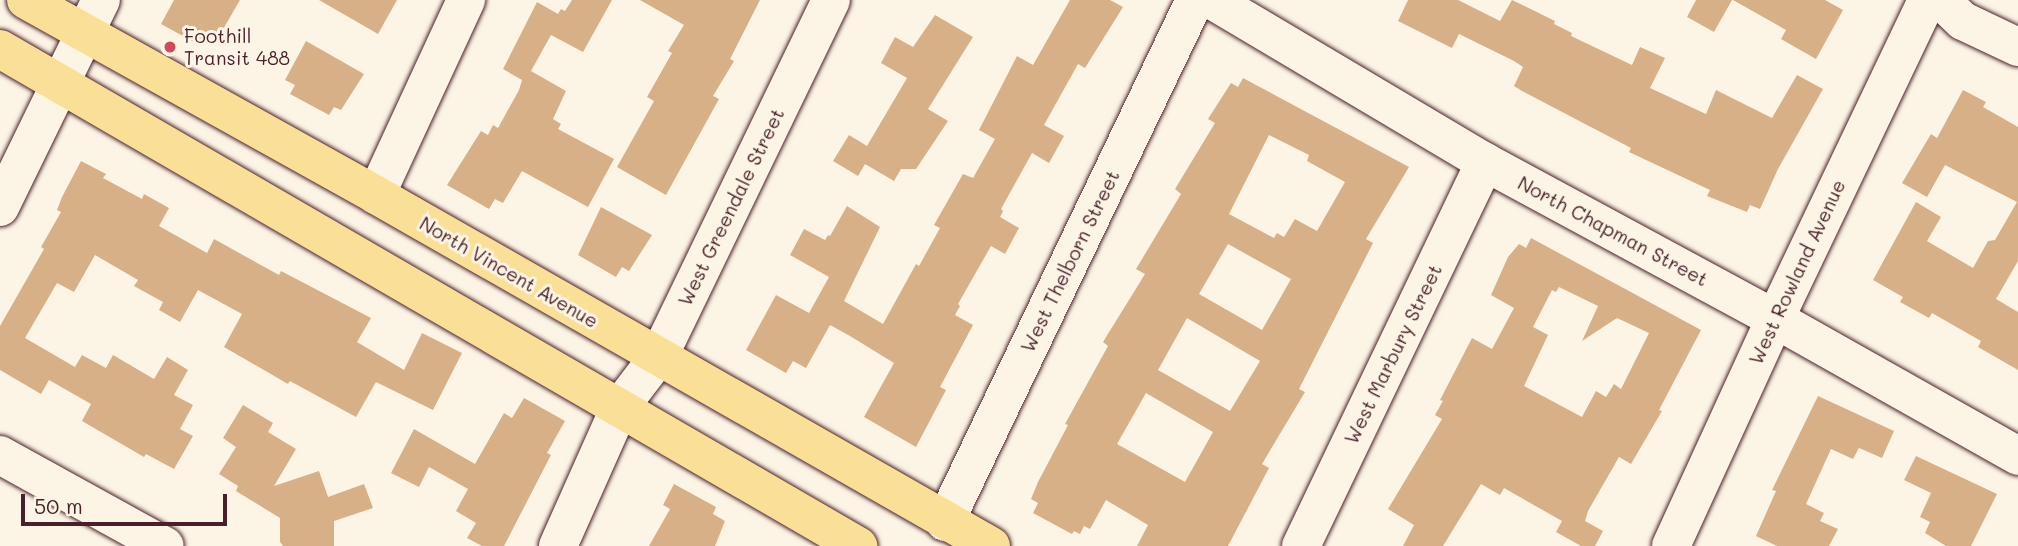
<!DOCTYPE html>
<html>
<head>
<meta charset="utf-8">
<style>
  body { margin:0 }
  #map { position:relative; width:2018px; height:546px; overflow:hidden; background:#fcf5e5; font-family:Mali,sans-serif }
  div>[style] { position:absolute }
  [style*='--x'] { left:calc(var(--x)*1px); top:calc(var(--y)*1px); width:calc(var(--w)*1px); rotate:calc(var(--a)*1deg) }
  .building>* { inset:0; background:#d7b088 }
  .roads { filter:drop-shadow(0 0 2px #4a1f2b) drop-shadow(0 0 2px #4a1f2b) }
  .minor>* { height:38px; margin:-19px; padding:0 19px; transform-origin:19px; border-radius:19px; background:#fcf5e5 }
  .major>* { height:38px; margin:-19px; padding:0 19px; transform-origin:19px; border-radius:19px; background:#f9e096 }
  .dots>* { width:19px; height:19px; translate:-50% -50%; box-sizing:border-box; border:4px solid #fcf5e5; border-radius:50% }
  span { translate:-50% -50%; white-space:nowrap; text-align:center; line-height:1.15; -webkit-text-stroke:6px #fcf5e5; paint-order:stroke }
  .poi-label { font-size:19px; color:#4a1f2b }
  .left { translate:0 -50%; text-align:left }
  .street-label { font-size:19px; color:#4a1f2b }
  .scale { position:absolute; left:21px; top:494px; width:206px; height:32px; box-sizing:border-box; border:4px solid #4a1f2b; border-top:0; padding-left:9px; font-size:21px; line-height:24px; white-space:nowrap; color:#4a1f2b; -webkit-text-stroke:5px #fcf5e5; paint-order:stroke }
</style>
</head>
<body>
<div id="map">
  <div class="building">
    <div style="clip-path:polygon(174px 0,240px 0,218px 38px,209px 33px,201px 46px,161px 24px)"></div>
    <div style="clip-path:polygon(319px 0,397px 0,378px 34px)"></div>
    <div style="clip-path:polygon(572px 0,612px 0,583px 52px,551px 35px,531px 71px,566px 91px,553px 119px,561px 124px,558px 129px,614px 159px,588px 207px,522px 171px,503px 203px,495px 199px,489px 209px,447px 185px,481px 131px,488px 135px,493px 125px,498px 128px,519px 90px,522px 80px,503px 69px,537px 2px,558px 14px,561px 9px,565px 11px)"></div>
    <div style="clip-path:polygon(640px 0,760px 0,730px 59px,734px 61px,713px 96px,719px 99px,666px 195px,617px 167px,654px 101px,647px 97px,672px 53px,668px 51px,684px 25px)"></div>
    <div style="clip-path:polygon(1070px 0,1110px 0,1123px 7px,1085px 68px,1078px 64px,1044px 125px,1064px 136px,1049px 163px,1032px 153px,1001px 209px,1003px 211px,1000px 217px,1019px 228px,1005px 254px,991px 246px,958px 304px,960px 306px,955px 315px,973px 325px,940px 387px,946px 390px,916px 447px,864px 417px,894px 363px,850px 336px,830px 325px,806px 368px,793px 361px,786px 373px,746px 350px,776px 295px,809px 313px,829px 277px,790px 255px,804px 229px,825px 240px,828px 235px,830px 236px,847px 206px,880px 227px,844px 301px,883px 324px,916px 264px,919px 266px,940px 228px,934px 225px,963px 174px,973px 178px,995px 139px,979px 130px,1017px 56px,1033px 65px)"></div>
    <div style="clip-path:polygon(1408px 0,1458px 0,1500px 21px,1512px 0,1555px 21px,1554px 24px,1572px 33px,1571px 36px,1632px 65px,1640px 47px,1665px 58px,1650px 88px,1706px 114px,1716px 90px,1772px 118px,1797px 75px,1823px 89px,1778px 169px,1760px 209px,1750px 205px,1747px 212px,1707px 196px,1710px 190px,1629px 152px,1631px 148px,1522px 91px,1514px 86px,1523px 67px,1514px 61px,1459px 34px,1452px 48px,1398px 21px)"></div>
    <div style="clip-path:polygon(1696px 0,1732px 0,1714px 32px,1687px 17px)"></div>
    <div style="clip-path:polygon(1733px 0,1825px 0,1843px 10px,1816px 59px,1781px 39px,1786px 30px)"></div>
    <div style="clip-path:polygon(935px 15px,973px 37px,928px 109px,948px 121px,916px 169px,901px 169px,894px 181px,865px 164px,858px 176px,833px 161px,849px 135px,867px 146px,907px 78px,881px 63px,895px 37px,913px 47px)"></div>
    <div style="clip-path:polygon(306px 41px,364px 74px,341px 110px,334px 107px,329px 115px,290px 94px,295px 85px,285px 80px)"></div>
    <div style="clip-path:polygon(evenodd,1243px 78px,1409px 167px,1366px 239px,1373px 243px,1299px 389px,1305px 392px,1262px 464px,1269px 468px,1228px 546px,1137px 546px,1148px 525px,1106px 500px,1090px 529px,1084px 526px,1080px 534px,1074px 531px,1072px 534px,1033px 513px,1038px 503px,1031px 499px,1038px 482px,1068px 425px,1065px 424px,1108px 346px,1103px 342px,1145px 274px,1136px 269px,1181px 194px,1175px 189px,1215px 123px,1208px 119px,1231px 83px,1238px 87px,1243px 78px,1269px 135px,1309px 155px,1307px 161px,1345px 182px,1317px 231px,1295px 219px,1284px 237px,1277px 233px,1274px 238px,1229px 214px,1269px 135px,1243px 78px,1228px 244px,1291px 279px,1262px 330px,1199px 294px,1228px 244px,1243px 78px,1187px 318px,1260px 361px,1230px 411px,1158px 370px,1187px 318px,1243px 78px,1146px 393px,1213px 432px,1185px 482px,1117px 444px,1146px 393px)"></div>
    <div style="clip-path:polygon(1963px 90px,1986px 102px,1983px 107px,2018px 127px,2018px 261px,1996px 299px,2018px 312px,2018px 370px,1978px 347px,1981px 341px,1932px 313px,1929px 318px,1900px 302px,1903px 297px,1873px 280px,1916px 202px,1941px 217px,1927px 241px,1973px 268px,1988px 241px,1995px 240px,2017px 202px,1945px 165px,1927px 197px,1902px 183px,1931px 134px,1937px 138px)"></div>
    <div style="clip-path:polygon(81px 161px,106px 174px,103px 178px,142px 199px,144px 194px,169px 208px,159px 226px,207px 253px,214px 239px,279px 275px,281px 271px,371px 318px,357px 342px,404px 370px,422px 333px,462px 353px,433px 410px,376px 382px,356px 417px,290px 381px,288px 384px,224px 347px,242px 314px,198px 290px,180px 322px,159px 310px,163px 302px,134px 286px,138px 280px,95px 255px,74px 292px,57px 283px,25px 338px,75px 367px,82px 355px,106px 368px,113px 355px,154px 379px,167px 357px,188px 370px,174px 395px,193px 405px,180px 429px,193px 436px,174px 469px,146px 454px,144px 457px,82px 421px,91px 404px,49px 380px,41px 394px,0 370px,0 326px,44px 249px,41px 247px,61px 212px,57px 210px,62px 197px)"></div>
    <div style="clip-path:polygon(601px 207px,652px 235px,629px 271px,622px 267px,616px 277px,578px 255px)"></div>
    <div style="clip-path:polygon(evenodd,1531px 238px,1701px 330px,1659px 410px,1662px 411px,1631px 464px,1619px 457px,1588px 511px,1585px 521px,1603px 531px,1595px 546px,1581px 546px,1556px 532px,1562px 521px,1504px 488px,1500px 495px,1481px 484px,1443px 546px,1403px 546px,1414px 525px,1388px 509px,1442px 419px,1435px 415px,1443px 401px,1440px 400px,1472px 338px,1492px 349px,1514px 308px,1491px 295px,1508px 257px,1519px 244px,1526px 248px,1531px 238px,1559px 287px,1598px 306px,1582px 341px,1617px 318px,1649px 333px,1621px 389px,1614px 384px,1606px 397px,1596px 391px,1582px 417px,1524px 386px,1548px 335px,1533px 327px,1552px 290px,1556px 292px,1559px 287px)"></div>
    <div style="clip-path:polygon(1818px 396px,1894px 431px,1882px 458px,1859px 448px,1853px 459px,1831px 449px,1806px 504px,1824px 513px,1820px 521px,1838px 529px,1829px 546px,1777px 546px,1756px 536px,1776px 491px,1772px 490px)"></div>
    <div style="clip-path:polygon(524px 398px,565px 421px,547px 453px,551px 455px,504px 546px,482px 546px,467px 538px,476px 523px,456px 511px,468px 489px,429px 467px,419px 487px,391px 473px,414px 429px,475px 464px,504px 413px,512px 418px)"></div>
    <div style="clip-path:polygon(243px 405px,273px 423px,268px 432px,296px 449px,274px 486px,319px 471px,328px 497px,364px 484px,373px 508px,334px 521px,334px 546px,283px 546px,280px 542px,280px 518px,236px 491px,238px 486px,219px 474px,236px 447px,223px 438px)"></div>
    <div style="clip-path:polygon(1916px 456px,1997px 494px,1971px 546px,1946px 546px,1925px 533px,1930px 522px,1920px 517px,1931px 493px,1904px 480px)"></div>
    <div style="clip-path:polygon(674px 484px,716px 507px,713px 514px,725px 521px,715px 546px,649px 546px,670px 509px,663px 505px)"></div>
  </div>
  <div class="roads">
    <div class="minor">
      <div style="--x:1212;--y:0;--w:317;--a:30.7"></div>
      <div style="--x:1485;--y:162;--w:330;--a:28.4"></div>
      <div style="--x:1775;--y:319;--w:279;--a:29.4"></div>
      <div style="--x:1941;--y:0;--w:30;--a:44"></div>
      <div style="--x:1963;--y:21;--w:61;--a:25.3"></div>
      <div style="--x:376;--y:195;--w:215;--a:-65.2"></div>
      <div style="--x:0;--y:207;--w:230;--a:-64"></div>
      <div style="--x:0;--y:455;--w:188;--a:28.9"></div>
      <div style="--x:945;--y:522;--w:579;--a:-64.41"></div>
      <div style="--x:558;--y:546;--w:152;--a:-66"></div>
      <div style="--x:620;--y:407;--w:64;--a:-52.6"></div>
      <div style="--x:659;--y:356;--w:395;--a:-64.2"></div>
      <div style="--x:1301;--y:546;--w:426;--a:-64.4"></div>
      <div style="--x:1671;--y:546;--w:250;--a:-65.4"></div>
      <div style="--x:1775;--y:319;--w:353;--a:-64.5"></div>
    </div>
    <div class="major">
      <div style="--x:26;--y:0;--w:401;--a:29.1"></div>
      <div style="--x:376;--y:195;--w:708;--a:29.71"></div>
      <div style="--x:0;--y:49;--w:992;--a:30.08"></div>
    </div>
  </div>
  <div class="dots">
    <div style="left:170px;top:47px;background:#d1495b"></div>
  </div>
  <div class="poi-label">
    <span class="left" style="left:184px;top:47px">Foothill<br>Transit 488</span>
  </div>
  <div class="street-label">
    <span style="left:731px;top:207px;rotate:-64deg">West Greendale Street</span>
    <span style="left:1613px;top:231px;rotate:28deg">North Chapman Street</span>
    <span style="left:1070px;top:261px;rotate:-64deg">West Thelborn Street</span>
    <span style="left:509px;top:272px;rotate:30deg">North Vincent Avenue</span>
    <span style="left:1797px;top:272px;rotate:-65deg">West Rowland Avenue</span>
    <span style="left:1393px;top:354px;rotate:-64deg">West Marbury Street</span>
  </div>
  <div class="scale">50 m</div>
</div>
</body>
</html>
